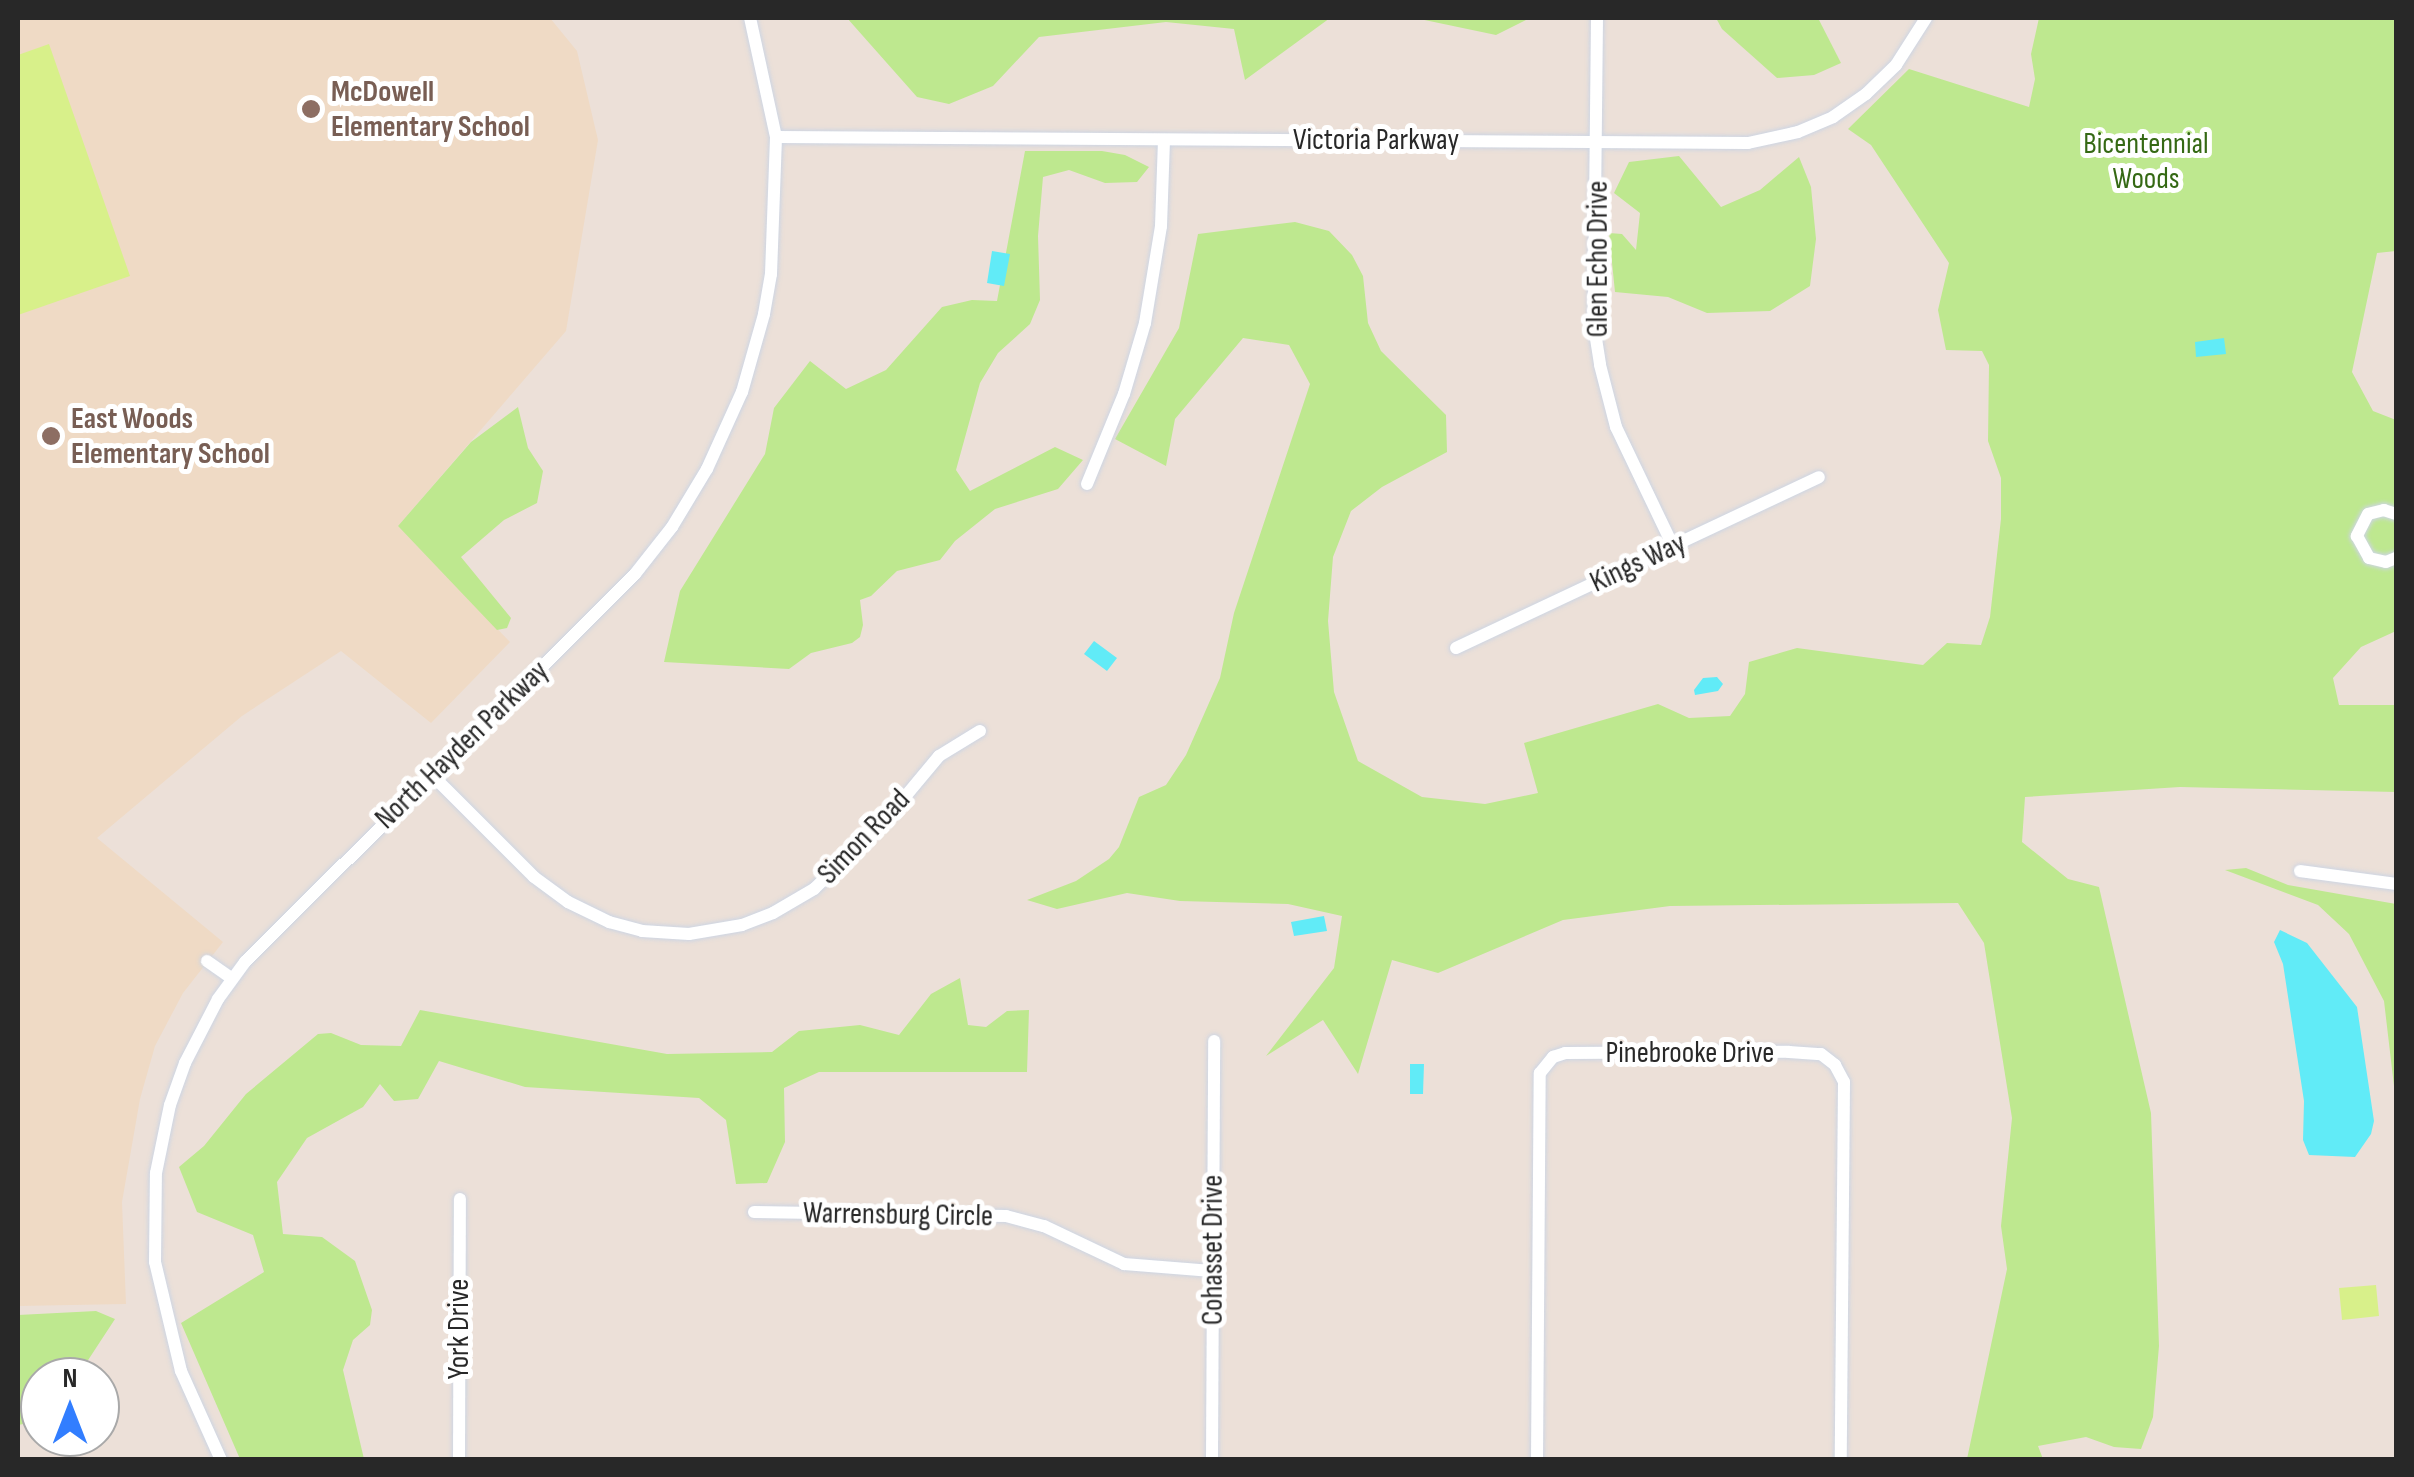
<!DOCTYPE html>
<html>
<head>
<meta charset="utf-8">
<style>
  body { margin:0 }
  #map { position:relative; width:2414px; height:1477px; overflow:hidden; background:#ece0d8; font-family:"Sofia Sans Condensed",sans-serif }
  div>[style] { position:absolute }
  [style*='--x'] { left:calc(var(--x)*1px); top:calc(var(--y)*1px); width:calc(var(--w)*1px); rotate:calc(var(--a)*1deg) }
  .education>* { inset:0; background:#efdac5 }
  .green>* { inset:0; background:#bee88f }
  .pitch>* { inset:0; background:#d8f08a }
  .water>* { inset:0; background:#61ebf7 }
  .roads { filter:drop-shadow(0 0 2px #cdd5e3) drop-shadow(0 0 2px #cdd5e3) }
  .street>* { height:12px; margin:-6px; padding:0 6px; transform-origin:6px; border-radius:6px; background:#fff }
  .dots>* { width:28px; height:28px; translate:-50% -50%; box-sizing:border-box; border:5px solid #fff; border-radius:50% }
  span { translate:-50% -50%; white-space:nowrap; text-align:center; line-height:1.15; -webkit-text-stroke:10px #fff; paint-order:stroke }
  .education-label { font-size:30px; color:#785e54; font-weight:700 }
  .left { translate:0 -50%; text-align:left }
  .street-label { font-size:30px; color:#282828 }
  .park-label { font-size:30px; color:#356914 }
  .frame { position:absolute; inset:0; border:20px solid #282828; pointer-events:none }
  .north { position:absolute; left:20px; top:1357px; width:100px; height:100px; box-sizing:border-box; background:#fff; border:2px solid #a9a9a9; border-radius:50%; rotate:0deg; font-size:28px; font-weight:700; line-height:40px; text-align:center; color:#282828 }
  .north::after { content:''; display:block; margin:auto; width:35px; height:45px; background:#327eff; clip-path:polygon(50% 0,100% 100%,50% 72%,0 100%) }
</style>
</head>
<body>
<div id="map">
  <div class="education">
    <div style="clip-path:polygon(18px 18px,550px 18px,577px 51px,598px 140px,566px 331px,398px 526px,510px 642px,431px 723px,341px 651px,242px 716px,97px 838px,223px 942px,183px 993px,155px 1046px,140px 1099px,122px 1202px,126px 1304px,18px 1306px)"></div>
  </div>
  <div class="green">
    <div style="clip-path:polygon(847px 18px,1330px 18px,1245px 80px,1234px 29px,1166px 22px,1039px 37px,993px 86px,949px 104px,917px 97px)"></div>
    <div style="clip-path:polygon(1415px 18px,1530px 18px,1496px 35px)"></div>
    <div style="clip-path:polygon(1716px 18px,1818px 18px,1841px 63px,1814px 75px,1777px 78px,1722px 29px)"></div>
    <div style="clip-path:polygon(2039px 18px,2396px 18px,2396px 251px,2377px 253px,2352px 372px,2373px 411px,2396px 420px,2396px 631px,2361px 647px,2333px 678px,2339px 705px,2396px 705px,2396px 792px,2180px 787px,2025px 797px,2022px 842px,2068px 879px,2099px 887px,2151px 1113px,2159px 1346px,2153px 1417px,2141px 1449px,2114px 1447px,2086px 1437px,2038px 1446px,2043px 1459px,1967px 1459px,2007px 1269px,2001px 1226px,2012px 1118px,1984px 943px,1958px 903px,1670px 906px,1563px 920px,1438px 973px,1392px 960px,1358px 1074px,1323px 1020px,1266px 1056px,1334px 968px,1342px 916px,1288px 904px,1180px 901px,1127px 893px,1057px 909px,1027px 900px,1076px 881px,1109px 859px,1119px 847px,1139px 797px,1166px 785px,1186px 755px,1220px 678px,1234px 613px,1310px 384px,1289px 345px,1243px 338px,1175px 419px,1166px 466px,1115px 439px,1179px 328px,1198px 234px,1295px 222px,1329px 231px,1352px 255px,1363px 276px,1368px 323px,1381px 351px,1446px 415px,1447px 452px,1382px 487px,1351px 511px,1333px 557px,1328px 621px,1334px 692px,1358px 761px,1422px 797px,1485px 804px,1538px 793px,1524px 743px,1658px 704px,1689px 718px,1730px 716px,1745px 694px,1749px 662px,1797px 648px,1923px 665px,1947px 643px,1981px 645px,1990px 617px,2001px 519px,2001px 478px,1988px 441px,1989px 365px,1982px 351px,1946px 350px,1938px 310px,1949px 263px,1871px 145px,1848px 129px,1909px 69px,2029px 107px,2035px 79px,2031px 54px)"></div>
    <div style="clip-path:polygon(1025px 151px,1102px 151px,1125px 155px,1149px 167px,1137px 182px,1105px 183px,1069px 170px,1043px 177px,1038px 236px,1040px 300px,1030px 324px,998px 353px,980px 383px,956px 470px,970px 491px,1055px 447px,1083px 460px,1058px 489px,995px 509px,955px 541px,940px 560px,897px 571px,871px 596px,860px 600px,863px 625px,860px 637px,852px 643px,811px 653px,789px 669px,664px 662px,680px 591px,765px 454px,774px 408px,810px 361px,846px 389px,886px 370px,942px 307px,972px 300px,997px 301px)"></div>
    <div style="clip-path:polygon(1679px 156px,1721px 207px,1760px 190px,1799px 157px,1811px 187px,1816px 239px,1810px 286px,1770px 311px,1707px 313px,1668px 297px,1615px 292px,1609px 233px,1622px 234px,1636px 250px,1640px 213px,1614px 193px,1629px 162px)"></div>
    <div style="clip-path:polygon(518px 407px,528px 448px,543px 471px,537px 503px,504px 520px,461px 557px,511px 618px,507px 628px,497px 630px,398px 526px,471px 442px)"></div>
    <div style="clip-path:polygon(2246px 868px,2288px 885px,2396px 904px,2396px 1103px,2384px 1001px,2349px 934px,2318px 905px,2225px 870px)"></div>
    <div style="clip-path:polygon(960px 978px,968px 1025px,986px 1027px,1007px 1011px,1029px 1010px,1027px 1072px,819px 1072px,784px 1088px,785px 1142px,767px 1183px,736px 1184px,726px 1120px,699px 1098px,525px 1087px,439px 1061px,418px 1099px,394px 1101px,380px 1084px,363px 1107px,307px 1138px,277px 1182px,283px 1234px,322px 1237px,355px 1261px,372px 1310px,370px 1325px,353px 1340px,343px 1370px,364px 1459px,240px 1459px,181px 1323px,264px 1272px,253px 1235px,197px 1212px,179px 1167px,204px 1146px,246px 1094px,318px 1034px,331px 1033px,361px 1045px,401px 1046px,420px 1010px,667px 1054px,772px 1052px,799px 1031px,860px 1025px,899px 1035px,931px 994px)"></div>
    <div style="clip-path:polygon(96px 1311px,115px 1319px,77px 1377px,40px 1377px,40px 1421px,18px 1425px,18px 1315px)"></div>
  </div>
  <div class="pitch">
    <div style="clip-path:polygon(49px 44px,130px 276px,18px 315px,18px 55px)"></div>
    <div style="clip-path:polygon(2376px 1285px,2379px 1316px,2342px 1320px,2339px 1288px)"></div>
  </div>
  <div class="water">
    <div style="clip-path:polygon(992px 251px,1010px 254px,1004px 286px,987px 283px)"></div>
    <div style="clip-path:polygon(2224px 338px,2226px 354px,2196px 357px,2195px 342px)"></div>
    <div style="clip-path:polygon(1094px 641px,1117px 658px,1107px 671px,1084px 654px)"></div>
    <div style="clip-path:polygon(1717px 677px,1723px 684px,1718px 691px,1695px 695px,1694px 690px,1703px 678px)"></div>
    <div style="clip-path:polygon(1324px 916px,1327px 931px,1294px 936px,1291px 922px)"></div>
    <div style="clip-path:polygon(2280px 930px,2307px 943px,2357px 1007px,2374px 1121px,2371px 1134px,2355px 1157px,2309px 1155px,2303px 1140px,2304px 1101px,2283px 964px,2274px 942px)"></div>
    <div style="clip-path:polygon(1410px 1064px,1424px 1064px,1423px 1094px,1410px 1094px)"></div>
  </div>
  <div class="roads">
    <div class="street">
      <div style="--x:1597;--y:18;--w:308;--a:90.6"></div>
      <div style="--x:1594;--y:326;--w:39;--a:81"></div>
      <div style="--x:1600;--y:365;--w:64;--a:75.5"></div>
      <div style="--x:1616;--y:427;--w:132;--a:64.4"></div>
      <div style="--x:776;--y:137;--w:972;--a:0.35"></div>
      <div style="--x:1748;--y:143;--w:51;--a:-12.4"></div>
      <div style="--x:1798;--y:132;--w:38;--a:-23"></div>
      <div style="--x:1833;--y:117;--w:40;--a:-34.9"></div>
      <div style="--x:1866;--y:94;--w:42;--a:-44"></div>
      <div style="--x:1896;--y:65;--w:56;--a:-57.4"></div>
      <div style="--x:1087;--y:484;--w:97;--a:-67.7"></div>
      <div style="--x:1124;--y:394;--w:74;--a:-73.5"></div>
      <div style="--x:1145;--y:323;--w:98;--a:-80.6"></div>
      <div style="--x:1161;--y:226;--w:85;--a:-88"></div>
      <div style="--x:2396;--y:514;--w:13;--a:-162"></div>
      <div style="--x:2384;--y:510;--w:16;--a:166"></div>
      <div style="--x:2368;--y:514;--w:25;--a:117"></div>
      <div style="--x:2357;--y:536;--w:25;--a:61"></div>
      <div style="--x:2369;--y:558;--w:17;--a:13"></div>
      <div style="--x:2386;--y:562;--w:11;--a:-22"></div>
      <div style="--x:1456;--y:648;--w:401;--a:-25.2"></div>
      <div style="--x:432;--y:775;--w:144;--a:45"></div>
      <div style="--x:534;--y:877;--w:42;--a:36.3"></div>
      <div style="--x:568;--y:902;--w:46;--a:26"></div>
      <div style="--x:609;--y:922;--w:34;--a:15"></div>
      <div style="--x:642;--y:931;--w:47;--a:3.7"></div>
      <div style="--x:689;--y:934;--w:54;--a:-9.6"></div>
      <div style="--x:742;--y:925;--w:33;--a:-21"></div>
      <div style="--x:773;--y:913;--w:48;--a:-30.3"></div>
      <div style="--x:814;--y:889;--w:105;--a:-44.2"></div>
      <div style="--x:889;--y:816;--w:78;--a:-50.2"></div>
      <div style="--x:939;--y:756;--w:48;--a:-31.4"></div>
      <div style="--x:2300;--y:871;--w:97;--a:7.7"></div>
      <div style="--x:207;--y:961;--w:29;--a:35"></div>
      <div style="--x:754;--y:1212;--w:252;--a:0.9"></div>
      <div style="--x:1006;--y:1216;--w:39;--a:15"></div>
      <div style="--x:1044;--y:1226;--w:89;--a:25.4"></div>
      <div style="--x:1124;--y:1264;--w:88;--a:4.5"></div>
      <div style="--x:221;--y:1460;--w:98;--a:-114.2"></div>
      <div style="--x:181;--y:1371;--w:112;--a:-103.4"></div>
      <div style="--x:155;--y:1262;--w:89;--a:-89.4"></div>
      <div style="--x:156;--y:1173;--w:69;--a:-78.4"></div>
      <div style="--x:170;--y:1105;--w:45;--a:-70.3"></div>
      <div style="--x:185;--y:1063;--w:72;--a:-62.7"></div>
      <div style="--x:218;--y:999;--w:46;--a:-53.9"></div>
      <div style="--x:245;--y:962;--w:550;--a:-44.85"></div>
      <div style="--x:635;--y:574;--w:60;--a:-51.8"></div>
      <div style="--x:672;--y:527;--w:68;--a:-58.9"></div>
      <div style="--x:707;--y:469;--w:85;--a:-65.6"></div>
      <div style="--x:742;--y:392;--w:81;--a:-74.2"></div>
      <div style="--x:764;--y:314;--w:41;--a:-80.1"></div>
      <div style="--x:771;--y:274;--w:137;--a:-87.9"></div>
      <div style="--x:776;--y:137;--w:122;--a:-102.3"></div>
      <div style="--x:459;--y:1460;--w:261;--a:-89.8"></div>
      <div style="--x:1212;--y:1460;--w:419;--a:-89.7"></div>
      <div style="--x:1537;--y:1460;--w:387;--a:-89.6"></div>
      <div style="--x:1540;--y:1073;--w:21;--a:-51"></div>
      <div style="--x:1553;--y:1057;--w:13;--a:-18"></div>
      <div style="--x:1565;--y:1053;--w:224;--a:-0.3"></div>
      <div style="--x:1789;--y:1052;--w:32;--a:4"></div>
      <div style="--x:1821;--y:1054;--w:18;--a:38"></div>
      <div style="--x:1835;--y:1065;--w:19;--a:62"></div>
      <div style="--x:1844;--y:1082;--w:378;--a:90.5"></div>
    </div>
  </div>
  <div class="dots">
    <div style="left:311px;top:109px;background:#8d6e63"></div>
    <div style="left:51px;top:436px;background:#8d6e63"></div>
  </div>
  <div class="education-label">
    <span class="left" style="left:331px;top:109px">McDowell<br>Elementary School</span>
    <span class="left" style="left:71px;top:436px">East Woods<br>Elementary School</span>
  </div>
  <div class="street-label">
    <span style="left:1376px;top:140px">Victoria Parkway</span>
    <span style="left:1598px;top:259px;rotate:-90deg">Glen Echo Drive</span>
    <span style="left:1638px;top:563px;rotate:-25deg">Kings Way</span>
    <span style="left:462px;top:745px;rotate:-44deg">North Hayden Parkway</span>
    <span style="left:864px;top:837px;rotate:-46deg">Simon Road</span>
    <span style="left:1690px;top:1053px">Pinebrooke Drive</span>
    <span style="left:898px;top:1215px;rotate:1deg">Warrensburg Circle</span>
    <span style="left:1213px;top:1250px;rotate:-90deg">Cohasset Drive</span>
    <span style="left:459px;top:1329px;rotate:-90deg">York Drive</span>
  </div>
  <div class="park-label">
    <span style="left:2146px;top:161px">Bicentennial<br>Woods</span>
  </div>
  <div class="frame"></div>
  <div class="north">N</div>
</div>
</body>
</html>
